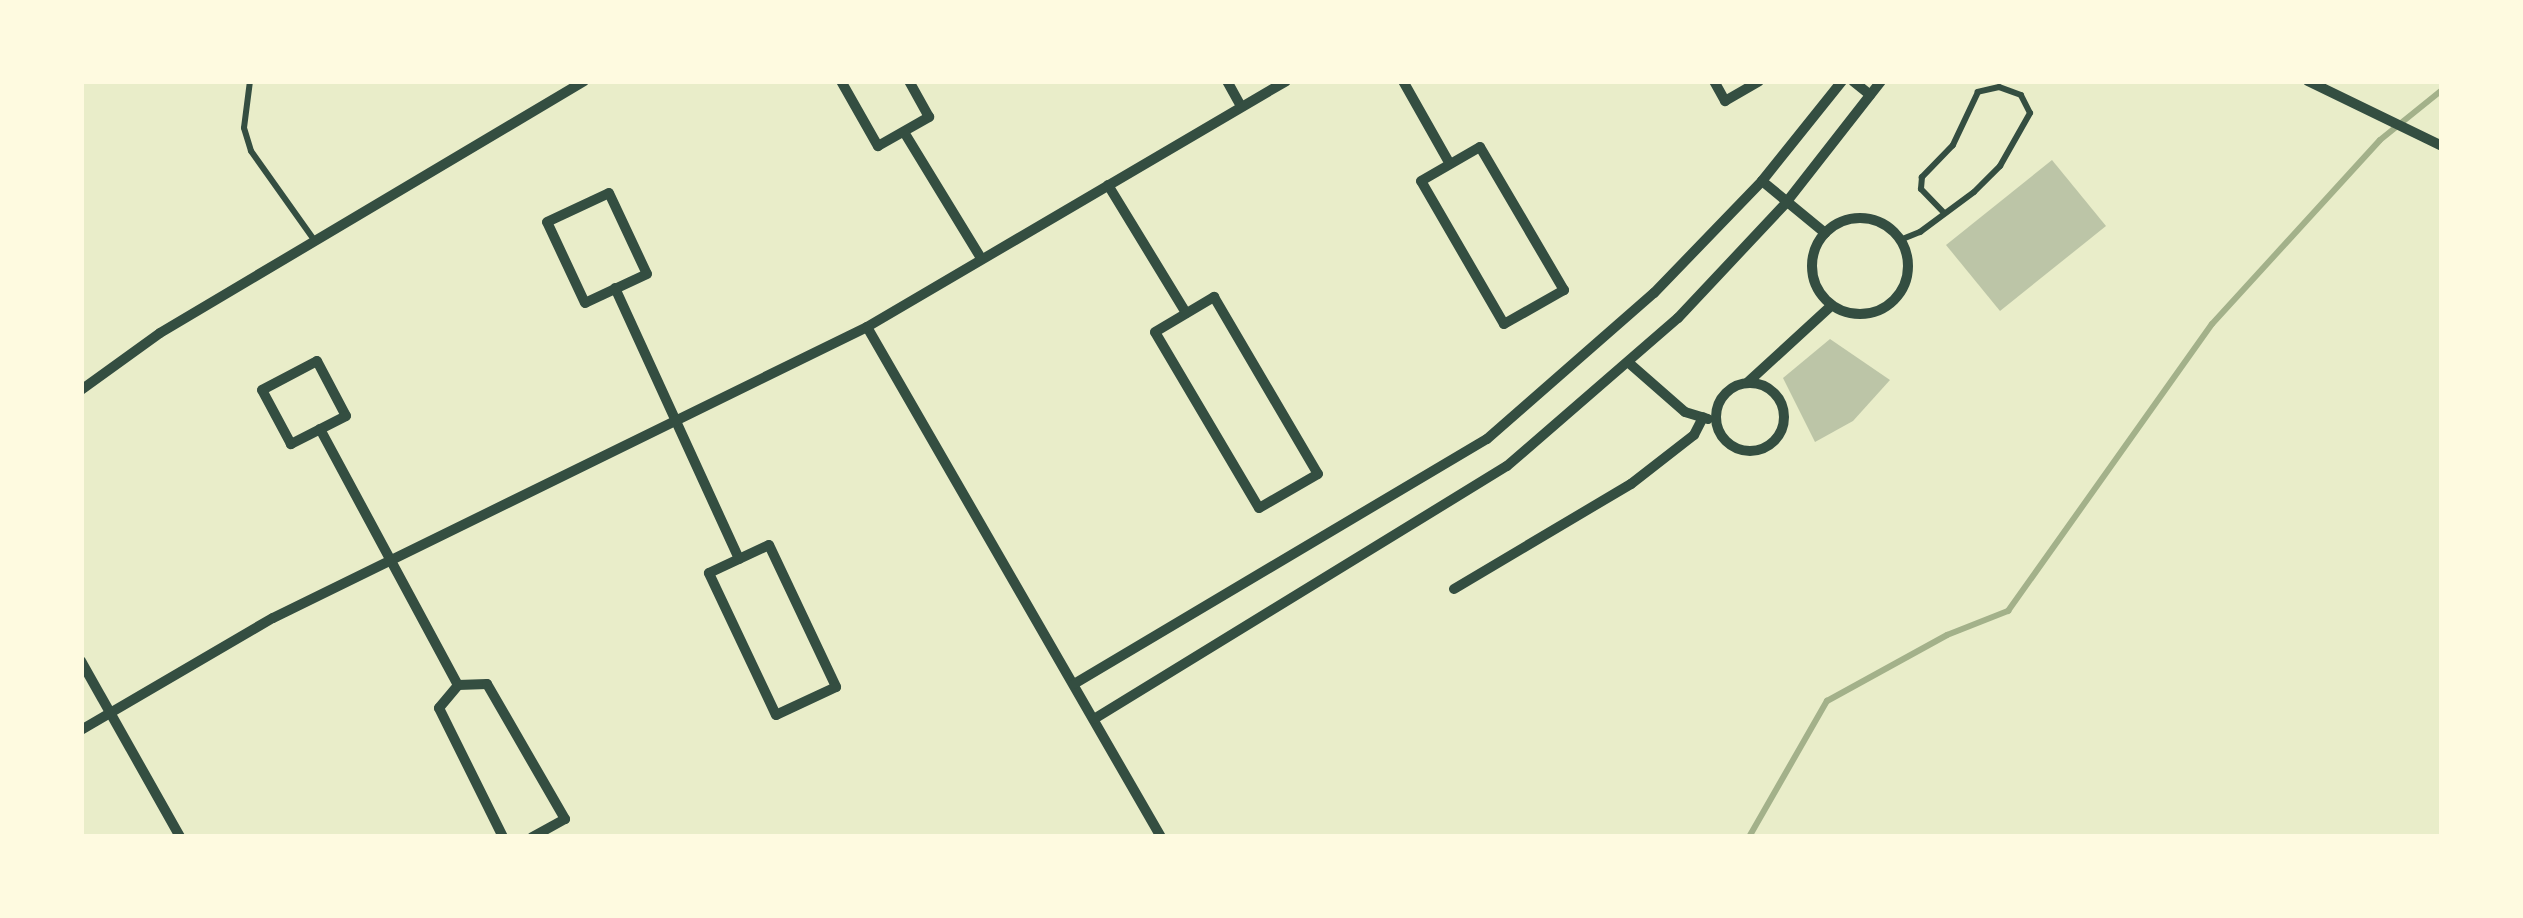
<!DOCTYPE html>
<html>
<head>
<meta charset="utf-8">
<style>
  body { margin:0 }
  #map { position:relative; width:2523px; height:918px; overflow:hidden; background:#e9edc9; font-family:"Fira Sans",sans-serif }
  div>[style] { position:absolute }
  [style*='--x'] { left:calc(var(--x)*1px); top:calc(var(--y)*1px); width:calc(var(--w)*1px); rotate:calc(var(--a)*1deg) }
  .stream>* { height:6px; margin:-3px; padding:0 3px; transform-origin:3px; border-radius:3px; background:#a3b18a }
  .building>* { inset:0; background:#bcc5a7 }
  .service>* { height:6px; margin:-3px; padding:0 3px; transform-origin:3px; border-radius:3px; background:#344e41 }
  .minor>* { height:10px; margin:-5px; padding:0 5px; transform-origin:5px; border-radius:5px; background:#344e41 }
  .minor>.ring { margin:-5px; padding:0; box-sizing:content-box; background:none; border:10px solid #344e41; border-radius:50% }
  span { translate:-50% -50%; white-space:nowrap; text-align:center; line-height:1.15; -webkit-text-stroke:9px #fefae0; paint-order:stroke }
  .frame { position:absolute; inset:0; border:84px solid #fefae0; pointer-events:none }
</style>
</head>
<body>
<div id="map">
  <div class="stream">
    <div style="--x:1749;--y:837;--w:157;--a:-60.2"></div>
    <div style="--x:1827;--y:701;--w:137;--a:-28.8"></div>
    <div style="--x:1947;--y:635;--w:66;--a:-21.5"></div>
    <div style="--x:2008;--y:611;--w:352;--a:-54.6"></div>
    <div style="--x:2212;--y:324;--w:249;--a:-47.6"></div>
    <div style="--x:2380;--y:140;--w:80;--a:-38.9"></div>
  </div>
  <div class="building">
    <div style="clip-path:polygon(2052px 160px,2106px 226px,2000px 311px,1946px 245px)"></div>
    <div style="clip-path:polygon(1830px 339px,1890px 380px,1853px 421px,1815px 442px,1783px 378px)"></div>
  </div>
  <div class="service">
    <div style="--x:250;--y:81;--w:47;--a:97.3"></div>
    <div style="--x:244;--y:128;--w:24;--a:73"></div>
    <div style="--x:251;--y:151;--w:110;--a:54.6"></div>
    <div style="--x:1900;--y:240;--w:22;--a:-22"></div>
    <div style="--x:1920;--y:232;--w:67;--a:-36.5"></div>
    <div style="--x:1974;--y:192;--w:37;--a:-45"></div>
    <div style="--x:2000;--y:166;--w:61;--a:-60.5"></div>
    <div style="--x:2030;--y:113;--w:20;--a:-117"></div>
    <div style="--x:2021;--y:95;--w:23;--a:-160"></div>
    <div style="--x:1999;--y:87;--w:22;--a:167"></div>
    <div style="--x:1978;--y:92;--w:59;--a:115.3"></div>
    <div style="--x:1953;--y:145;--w:45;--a:134.1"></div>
    <div style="--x:1922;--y:177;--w:12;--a:95"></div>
    <div style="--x:1921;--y:189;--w:33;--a:46"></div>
  </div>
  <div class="minor">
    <div style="--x:841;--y:81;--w:75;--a:60.4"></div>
    <div style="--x:878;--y:146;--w:59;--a:-29.6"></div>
    <div style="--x:929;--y:117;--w:41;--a:-119.1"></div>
    <div style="--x:1227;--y:81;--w:29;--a:61"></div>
    <div style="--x:1403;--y:81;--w:95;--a:60.5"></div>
    <div style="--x:1714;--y:81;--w:23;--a:61"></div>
    <div style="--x:1725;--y:101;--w:39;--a:-30"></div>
    <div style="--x:1853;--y:81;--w:22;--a:39"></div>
    <div style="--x:2308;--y:81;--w:149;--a:25.9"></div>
    <div style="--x:904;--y:132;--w:144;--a:58.6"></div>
    <div style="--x:1480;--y:147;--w:166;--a:59.6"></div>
    <div style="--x:1564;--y:290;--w:69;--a:150.5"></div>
    <div style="--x:1504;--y:324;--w:165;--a:-120.1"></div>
    <div style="--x:1421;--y:181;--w:68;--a:-30"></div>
    <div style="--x:1762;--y:181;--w:82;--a:39.5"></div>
    <div style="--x:1108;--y:185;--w:150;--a:58.6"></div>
    <div style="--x:609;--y:193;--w:89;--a:64.9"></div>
    <div style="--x:647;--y:274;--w:68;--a:154.9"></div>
    <div style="--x:585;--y:303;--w:89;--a:-115.1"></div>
    <div style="--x:547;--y:222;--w:68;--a:-25.1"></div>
    <div class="ring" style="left:1812px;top:218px;width:86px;height:86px"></div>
    <div style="--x:615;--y:288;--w:298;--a:65.4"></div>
    <div style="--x:1214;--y:297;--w:205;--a:59.6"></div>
    <div style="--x:1318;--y:474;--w:68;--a:150"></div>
    <div style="--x:1259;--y:508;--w:204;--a:-120.6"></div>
    <div style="--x:1155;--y:332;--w:69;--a:-30.7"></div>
    <div style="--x:867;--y:327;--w:589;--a:60.04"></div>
    <div style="--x:317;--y:361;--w:62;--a:62.2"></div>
    <div style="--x:346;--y:416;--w:62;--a:153"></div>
    <div style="--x:291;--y:444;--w:61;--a:-118.2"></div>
    <div style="--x:262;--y:390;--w:62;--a:-27.8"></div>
    <div style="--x:1629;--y:363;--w:74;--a:41.2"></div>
    <div style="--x:1685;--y:412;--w:24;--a:17"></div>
    <div class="ring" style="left:1716px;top:383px;width:58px;height:58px"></div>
    <div style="--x:1747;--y:383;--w:115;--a:-42.5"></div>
    <div style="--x:81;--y:390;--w:97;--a:-35.8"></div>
    <div style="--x:160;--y:333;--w:493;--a:-30.7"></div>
    <div style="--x:320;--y:429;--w:291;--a:61.7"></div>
    <div style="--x:769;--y:545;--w:157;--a:64.7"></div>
    <div style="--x:836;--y:687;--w:66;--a:155"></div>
    <div style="--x:776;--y:715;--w:157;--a:-115.3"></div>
    <div style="--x:709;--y:573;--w:66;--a:-25"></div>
    <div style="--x:1454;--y:589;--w:206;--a:-30.7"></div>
    <div style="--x:1631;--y:484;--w:80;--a:-37.9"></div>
    <div style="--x:1694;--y:435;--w:20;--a:-63"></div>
    <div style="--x:81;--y:661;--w:202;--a:60.6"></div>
    <div style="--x:1074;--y:684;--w:480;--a:-30.7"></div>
    <div style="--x:1487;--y:439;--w:222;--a:-41.2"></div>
    <div style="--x:1654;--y:293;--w:156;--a:-46"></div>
    <div style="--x:1762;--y:181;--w:128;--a:-51.3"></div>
    <div style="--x:1094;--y:719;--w:484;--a:-31.5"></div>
    <div style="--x:1507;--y:466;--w:226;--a:-40.9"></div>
    <div style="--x:1678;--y:318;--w:156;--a:-46.8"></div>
    <div style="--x:1785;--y:204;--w:156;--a:-52"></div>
    <div style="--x:81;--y:730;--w:222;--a:-30.3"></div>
    <div style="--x:273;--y:618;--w:661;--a:-26.1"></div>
    <div style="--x:867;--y:327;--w:486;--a:-30.4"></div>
    <div style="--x:503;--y:837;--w:144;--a:-116.4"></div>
    <div style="--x:439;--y:708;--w:30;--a:-50"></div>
    <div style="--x:458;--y:685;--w:29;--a:-2"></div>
    <div style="--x:487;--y:684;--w:156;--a:60"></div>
    <div style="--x:565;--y:819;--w:38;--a:151"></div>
  </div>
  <div class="frame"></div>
</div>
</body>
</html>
